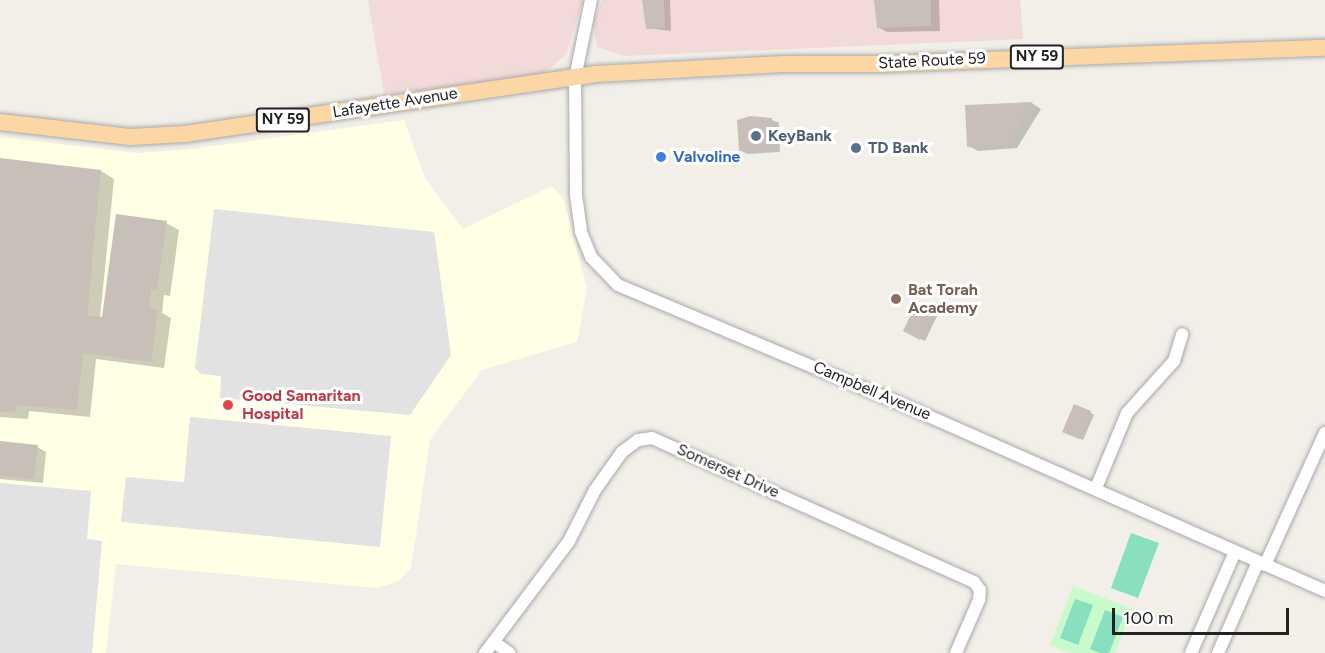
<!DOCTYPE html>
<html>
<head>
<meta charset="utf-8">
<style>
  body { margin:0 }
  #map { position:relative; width:1325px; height:653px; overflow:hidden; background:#f2efe9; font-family:Figtree,sans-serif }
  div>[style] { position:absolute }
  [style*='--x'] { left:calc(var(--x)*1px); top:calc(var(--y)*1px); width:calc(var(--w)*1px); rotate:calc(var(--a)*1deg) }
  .commercial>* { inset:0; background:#f2dad9 }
  .education>* { inset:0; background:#ffffe5 }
  .park>* { inset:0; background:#c8facc }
  .pitch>* { inset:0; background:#88e0be }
  .parking>* { inset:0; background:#e2e2e2 }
  .shadow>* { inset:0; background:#0003 }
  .building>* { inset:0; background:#c7bfb8 }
  .roads { filter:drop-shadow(0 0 2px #a9a9a9) drop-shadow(0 0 2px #a9a9a9) }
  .minor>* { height:12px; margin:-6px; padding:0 6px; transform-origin:6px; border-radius:6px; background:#fff }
  .major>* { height:16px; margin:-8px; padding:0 8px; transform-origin:8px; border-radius:8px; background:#fcd6a4 }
  .dots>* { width:16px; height:16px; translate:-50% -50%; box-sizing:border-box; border:3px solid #fff; border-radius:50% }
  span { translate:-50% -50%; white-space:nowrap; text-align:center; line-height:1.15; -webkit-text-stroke:6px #fff; paint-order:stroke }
  .shield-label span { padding:2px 4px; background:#fff; border:2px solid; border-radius:4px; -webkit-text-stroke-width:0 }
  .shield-label { font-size:15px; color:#222; font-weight:700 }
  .street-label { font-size:16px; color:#222 }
  .service-label { font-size:16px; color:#4e5e75; font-weight:700 }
  .left { translate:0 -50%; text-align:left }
  .shop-label { font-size:16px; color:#366cbe; font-weight:700 }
  .education-label { font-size:16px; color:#785e54; font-weight:700 }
  .health-label { font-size:16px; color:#be3a42; font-weight:700 }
  .scale { position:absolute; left:1112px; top:608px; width:177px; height:27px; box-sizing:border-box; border:3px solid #222; border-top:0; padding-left:8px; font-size:18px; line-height:21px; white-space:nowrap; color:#222; -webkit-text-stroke:4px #fff; paint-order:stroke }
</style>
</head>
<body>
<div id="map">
  <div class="commercial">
    <div style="clip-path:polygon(368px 0,583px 0,566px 54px,542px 76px,384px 94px)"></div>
    <div style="clip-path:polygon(602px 0,1020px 0,1023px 39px,625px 56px,597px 47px,593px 24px)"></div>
  </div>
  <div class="education">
    <div style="clip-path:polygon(404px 120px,425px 178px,463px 229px,552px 186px,563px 198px,587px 288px,577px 342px,482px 370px,430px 440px,411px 568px,399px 581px,377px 588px,116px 564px,106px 653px,0 653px,0 137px,137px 153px,192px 149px)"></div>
  </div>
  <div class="park">
    <div style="clip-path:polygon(1073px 586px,1132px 609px,1115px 653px,1071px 653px,1050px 645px)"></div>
  </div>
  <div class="pitch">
    <div style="clip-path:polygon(1131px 533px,1159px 543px,1138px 598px,1111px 588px)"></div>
    <div style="clip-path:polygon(1075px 599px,1093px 605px,1078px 645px,1060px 638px)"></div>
    <div style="clip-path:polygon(1105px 610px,1123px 617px,1109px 653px,1100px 653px,1090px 649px)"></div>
  </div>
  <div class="parking">
    <div style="clip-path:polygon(214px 209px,434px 232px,451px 355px,410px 415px,220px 398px,221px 376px,201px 374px,195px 368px)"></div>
    <div style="clip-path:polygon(190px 417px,391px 436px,380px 547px,121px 522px,126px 477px,184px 482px)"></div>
    <div style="clip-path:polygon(0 483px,91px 491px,87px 539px,102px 541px,92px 653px,0 653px)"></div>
  </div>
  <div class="shadow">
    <div style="clip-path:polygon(645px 0,670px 0,671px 31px,647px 28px)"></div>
    <div style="clip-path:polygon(877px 0,939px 0,940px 31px,887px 32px,878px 27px)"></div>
    <div style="clip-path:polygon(1033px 104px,1041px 109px,1017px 148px,978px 151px,969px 146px,967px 107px)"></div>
    <div style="clip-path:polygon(772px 120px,779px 123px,780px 152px,747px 154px,740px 150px)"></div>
    <div style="clip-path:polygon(0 161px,101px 171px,114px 179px,100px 318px,103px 319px,166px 223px,179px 230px,170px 296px,164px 295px,162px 313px,171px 318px,164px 368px,96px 359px,90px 417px,29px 411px,28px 419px,0 417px)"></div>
    <div style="clip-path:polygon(917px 306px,937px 316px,925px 341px,905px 331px)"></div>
    <div style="clip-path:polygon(1090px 412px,1094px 415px,1083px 440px,1068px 434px)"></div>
    <div style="clip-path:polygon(0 443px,37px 447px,46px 452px,43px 483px,0 479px)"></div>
  </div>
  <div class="building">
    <div style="clip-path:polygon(642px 0,664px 0,665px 28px,646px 29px)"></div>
    <div style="clip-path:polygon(874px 0,931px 0,931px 26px,877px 28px)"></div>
    <div style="clip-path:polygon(1033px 102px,1008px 144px,967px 147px,965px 105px)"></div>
    <div style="clip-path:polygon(750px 116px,772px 118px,774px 149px,739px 151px,737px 120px)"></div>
    <div style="clip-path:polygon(0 158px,101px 170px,87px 315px,102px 317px,116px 214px,167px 221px,157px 290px,151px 289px,149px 308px,158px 310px,151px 362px,83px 353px,77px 410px,17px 405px,15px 413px,0 411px)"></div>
    <div style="clip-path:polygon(916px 304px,933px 313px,920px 340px,903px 331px)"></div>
    <div style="clip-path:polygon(1074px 404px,1091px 411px,1079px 439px,1062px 432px)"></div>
    <div style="clip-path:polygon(0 441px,38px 445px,34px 479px,0 476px)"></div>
  </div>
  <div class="roads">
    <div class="minor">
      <div style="--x:591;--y:0;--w:80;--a:101.6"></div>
      <div style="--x:575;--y:78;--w:117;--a:89.5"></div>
      <div style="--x:576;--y:195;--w:37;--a:82"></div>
      <div style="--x:581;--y:232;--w:27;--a:68"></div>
      <div style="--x:591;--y:257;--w:39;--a:46"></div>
      <div style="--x:618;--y:285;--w:315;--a:22.8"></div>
      <div style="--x:908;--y:407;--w:456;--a:23.8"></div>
      <div style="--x:1096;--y:488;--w:81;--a:-67.5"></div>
      <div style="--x:1127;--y:413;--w:70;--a:-47.9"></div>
      <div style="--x:1174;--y:361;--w:28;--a:-73"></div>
      <div style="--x:1265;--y:565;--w:145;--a:-65.6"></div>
      <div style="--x:494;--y:642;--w:19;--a:36"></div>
      <div style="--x:485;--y:653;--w:140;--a:-53.1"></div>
      <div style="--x:569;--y:541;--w:57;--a:-63"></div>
      <div style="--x:595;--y:490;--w:47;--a:-54.6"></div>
      <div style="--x:622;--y:452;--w:20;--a:-37"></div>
      <div style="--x:638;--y:440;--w:14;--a:-8"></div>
      <div style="--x:652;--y:438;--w:353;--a:24.1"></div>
      <div style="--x:974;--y:582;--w:10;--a:53"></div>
      <div style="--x:980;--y:590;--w:10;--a:96"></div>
      <div style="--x:979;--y:600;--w:58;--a:113.5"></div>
      <div style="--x:1191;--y:653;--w:110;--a:-66.5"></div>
      <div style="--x:1218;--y:653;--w:99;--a:-66.3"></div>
    </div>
    <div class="major">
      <div style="--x:0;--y:122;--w:131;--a:6.6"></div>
      <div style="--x:130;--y:137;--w:55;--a:-3.1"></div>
      <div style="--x:185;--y:134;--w:414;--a:-8.3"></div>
      <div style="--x:595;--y:74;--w:189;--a:-3"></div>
      <div style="--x:784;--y:64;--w:96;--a:0"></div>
      <div style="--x:880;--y:64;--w:445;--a:-2.1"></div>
    </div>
  </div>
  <div class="dots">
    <div style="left:756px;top:136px;background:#5c6f8a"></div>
    <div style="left:856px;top:148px;background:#5c6f8a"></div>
    <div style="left:661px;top:157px;background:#3f7fe0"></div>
    <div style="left:896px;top:299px;background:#8d6e63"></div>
    <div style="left:228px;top:405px;background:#e0444e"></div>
  </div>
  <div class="shield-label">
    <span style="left:1037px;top:57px">NY 59</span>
    <span style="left:283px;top:120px">NY 59</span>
  </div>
  <div class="street-label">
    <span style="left:932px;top:61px;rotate:-3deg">State Route 59</span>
    <span style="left:395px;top:103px;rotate:-9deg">Lafayette Avenue</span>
    <span style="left:872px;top:391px;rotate:23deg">Campbell Avenue</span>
    <span style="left:728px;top:471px;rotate:24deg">Somerset Drive</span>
  </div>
  <div class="service-label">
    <span class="left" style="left:768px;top:136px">KeyBank</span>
    <span class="left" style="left:868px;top:148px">TD Bank</span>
  </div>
  <div class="shop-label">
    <span class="left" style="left:673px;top:157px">Valvoline</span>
  </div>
  <div class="education-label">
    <span class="left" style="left:908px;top:299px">Bat Torah<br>Academy</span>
  </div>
  <div class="health-label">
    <span class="left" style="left:242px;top:405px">Good Samaritan<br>Hospital</span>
  </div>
  <div class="scale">100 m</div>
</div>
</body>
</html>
